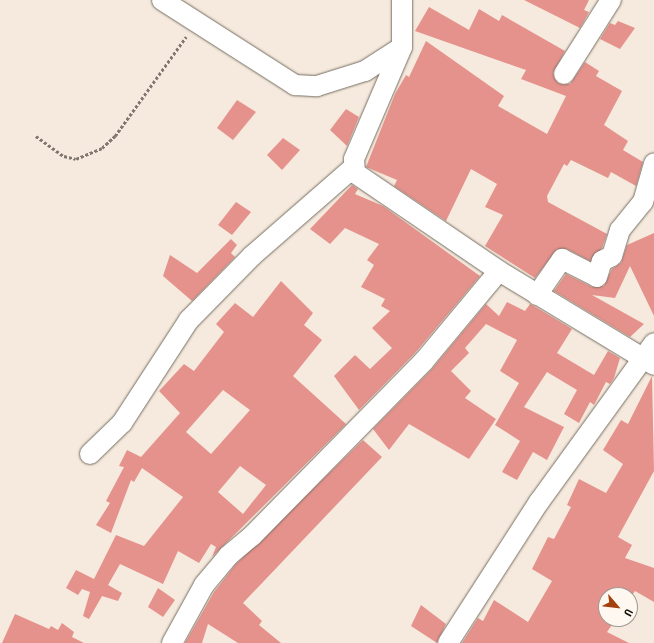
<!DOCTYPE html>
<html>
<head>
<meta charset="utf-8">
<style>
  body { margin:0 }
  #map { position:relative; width:654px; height:643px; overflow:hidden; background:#f5eadd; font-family:"Roboto Condensed",sans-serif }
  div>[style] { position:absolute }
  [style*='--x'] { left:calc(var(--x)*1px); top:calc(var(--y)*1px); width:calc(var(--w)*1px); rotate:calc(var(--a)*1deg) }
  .building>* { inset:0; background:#e6928c }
  .path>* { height:2.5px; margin-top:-1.25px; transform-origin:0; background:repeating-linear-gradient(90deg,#807870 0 3px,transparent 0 5px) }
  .roads { filter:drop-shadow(0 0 1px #766d61) drop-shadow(0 0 1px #766d61) }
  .minor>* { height:20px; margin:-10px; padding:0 10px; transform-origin:10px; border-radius:10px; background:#fff }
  span { translate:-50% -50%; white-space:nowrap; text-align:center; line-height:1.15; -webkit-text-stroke:3.5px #fef8f0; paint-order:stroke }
  .north { position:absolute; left:598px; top:587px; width:40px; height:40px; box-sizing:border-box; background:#fef8f0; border:1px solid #9e9993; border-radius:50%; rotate:118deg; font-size:11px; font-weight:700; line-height:16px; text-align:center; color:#0f0b07 }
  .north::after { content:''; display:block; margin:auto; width:14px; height:18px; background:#a4400d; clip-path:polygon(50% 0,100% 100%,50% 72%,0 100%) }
</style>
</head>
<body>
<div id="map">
  <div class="building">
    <div style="clip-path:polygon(524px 0,589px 0,584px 10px,589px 12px,580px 28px)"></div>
    <div style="clip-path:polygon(429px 7px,469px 30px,479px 9px,499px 21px,502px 15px,565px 51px,553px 73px,558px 83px,570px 84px,585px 62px,599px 71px,596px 76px,622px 91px,604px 125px,628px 141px,623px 150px,643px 162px,636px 186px,611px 172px,608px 178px,571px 160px,567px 166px,564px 164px,547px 196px,548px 202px,607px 234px,602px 248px,590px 261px,567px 249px,557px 249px,535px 278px,485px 246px,503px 215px,485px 207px,497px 184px,471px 169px,446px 221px,394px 186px,397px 180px,366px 167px,395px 94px,406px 75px,409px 77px,426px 41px,504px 96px,498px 106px,547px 134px,566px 96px,521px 79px,526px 70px,415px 31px)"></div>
    <div style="clip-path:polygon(618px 21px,635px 28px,620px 49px,600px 39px,610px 23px,615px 25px)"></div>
    <div style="clip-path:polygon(237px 100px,256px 112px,233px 140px,217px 128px)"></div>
    <div style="clip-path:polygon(346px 109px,359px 117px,347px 146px,330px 130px)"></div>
    <div style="clip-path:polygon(283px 138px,300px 150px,282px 170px,267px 155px)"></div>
    <div style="clip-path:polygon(352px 185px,358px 189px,355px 194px,383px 206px,480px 276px,415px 353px,359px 410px,334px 376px,355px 355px,370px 369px,392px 348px,372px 328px,390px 311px,381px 306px,385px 299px,361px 287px,374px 265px,367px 260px,379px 244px,345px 228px,330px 244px,310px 229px)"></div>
    <div style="clip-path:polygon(236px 202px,251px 212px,232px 235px,218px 225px)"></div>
    <div style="clip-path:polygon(654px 233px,654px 316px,630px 266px,615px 298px,592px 295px,644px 324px,630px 337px,554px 291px,566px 274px,592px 287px,604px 286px,612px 269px,621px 263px,627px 245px)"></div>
    <div style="clip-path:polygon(231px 239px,237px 245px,231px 253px,235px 257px,192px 301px,163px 276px,170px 255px,197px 273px)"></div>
    <div style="clip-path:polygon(evenodd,281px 281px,313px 313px,304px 325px,322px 340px,293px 376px,346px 424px,212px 557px,216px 547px,211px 544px,199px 563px,178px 551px,163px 584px,120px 564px,108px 585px,122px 593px,118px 601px,102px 596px,89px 619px,83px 616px,90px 592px,82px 589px,78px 595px,66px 588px,76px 570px,94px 579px,116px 535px,144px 546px,183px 497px,142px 468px,134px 482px,131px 480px,111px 533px,96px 525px,110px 503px,106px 501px,124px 467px,119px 466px,127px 450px,141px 457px,180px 413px,159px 391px,184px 364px,194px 371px,224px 332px,216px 324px,235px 303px,253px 317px,281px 281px,223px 390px,250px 410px,211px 454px,186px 432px,223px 390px,281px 281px,240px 466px,266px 485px,243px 514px,218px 492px,240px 466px)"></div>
    <div style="clip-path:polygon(507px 302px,525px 311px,530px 304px,534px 306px,572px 329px,557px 353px,594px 375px,608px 351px,620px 358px,614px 378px,610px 384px,606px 382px,594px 405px,590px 402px,579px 423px,564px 414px,577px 390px,547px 372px,524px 407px,564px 427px,547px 460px,533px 452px,517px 480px,502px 472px,520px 441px,495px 425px,519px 383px,500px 371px,517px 340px,486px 324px,465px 348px,469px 353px,451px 371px,471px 391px,465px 398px,496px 419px,469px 459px,409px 424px,389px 450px,373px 429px,432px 369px,486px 304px,499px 316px)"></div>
    <div style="clip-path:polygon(652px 376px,654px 471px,618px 537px,632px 545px,625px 558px,654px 568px,654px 602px,635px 591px,630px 598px,606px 595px,606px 619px,616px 619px,607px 632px,629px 643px,462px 643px,478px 618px,483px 621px,494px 600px,528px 622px,552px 581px,532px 569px,548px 537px,554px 539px,571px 507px,567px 505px,579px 479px,606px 493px,623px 464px,603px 450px,621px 420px,628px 424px)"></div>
    <div style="clip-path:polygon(363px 440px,382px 457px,243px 603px,262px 621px,259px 625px,281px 643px,238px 643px,208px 624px,202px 643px,185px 643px,214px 592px,236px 564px)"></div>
    <div style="clip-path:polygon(158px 588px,175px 600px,163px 617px,148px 607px)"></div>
    <div style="clip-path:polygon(421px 605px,446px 624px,437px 643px,411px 626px)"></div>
    <div style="clip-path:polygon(15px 614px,49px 629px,51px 626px,58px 630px,62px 623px,74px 632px,72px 637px,84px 643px,2px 643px)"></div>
  </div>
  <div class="path">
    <div style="--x:36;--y:136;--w:34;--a:36"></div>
    <div style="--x:64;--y:156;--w:12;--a:14"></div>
    <div style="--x:76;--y:159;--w:28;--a:-23"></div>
    <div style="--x:102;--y:148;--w:18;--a:-43"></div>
    <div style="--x:115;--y:136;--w:122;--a:-54.4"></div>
  </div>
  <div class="roads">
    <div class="minor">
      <div style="--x:162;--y:0;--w:158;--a:32.6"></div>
      <div style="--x:295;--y:85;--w:22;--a:3"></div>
      <div style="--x:317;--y:86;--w:50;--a:-17.4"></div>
      <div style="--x:365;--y:71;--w:44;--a:-33"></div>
      <div style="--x:402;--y:47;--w:47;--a:-90"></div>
      <div style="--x:402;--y:47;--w:122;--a:113.2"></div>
      <div style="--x:354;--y:159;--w:14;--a:86"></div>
      <div style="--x:355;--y:173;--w:174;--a:34.2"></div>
      <div style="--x:499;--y:271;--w:181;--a:31.2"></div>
      <div style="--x:564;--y:74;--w:88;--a:-57.6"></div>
      <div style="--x:537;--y:295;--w:44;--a:-55.2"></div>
      <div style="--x:562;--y:259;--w:39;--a:27"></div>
      <div style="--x:597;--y:277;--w:17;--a:-73"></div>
      <div style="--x:602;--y:261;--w:11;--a:-27"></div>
      <div style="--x:612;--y:256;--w:27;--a:-73"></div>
      <div style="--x:620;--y:230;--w:36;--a:-51"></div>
      <div style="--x:643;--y:202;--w:40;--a:-74"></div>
      <div style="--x:90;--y:454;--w:45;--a:-44.1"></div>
      <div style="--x:122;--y:423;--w:123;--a:-57"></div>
      <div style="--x:189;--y:320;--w:90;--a:-45.5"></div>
      <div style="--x:252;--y:256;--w:134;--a:-41.1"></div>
      <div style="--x:172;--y:643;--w:66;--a:-61.1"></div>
      <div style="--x:204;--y:585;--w:38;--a:-50"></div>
      <div style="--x:228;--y:556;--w:31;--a:-40"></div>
      <div style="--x:252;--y:536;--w:245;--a:-45.5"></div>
      <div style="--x:424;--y:361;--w:117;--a:-50.2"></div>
      <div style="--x:448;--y:643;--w:168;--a:-57.2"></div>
      <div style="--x:539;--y:502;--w:196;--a:-54.1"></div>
    </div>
  </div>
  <div class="north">U</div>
</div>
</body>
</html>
